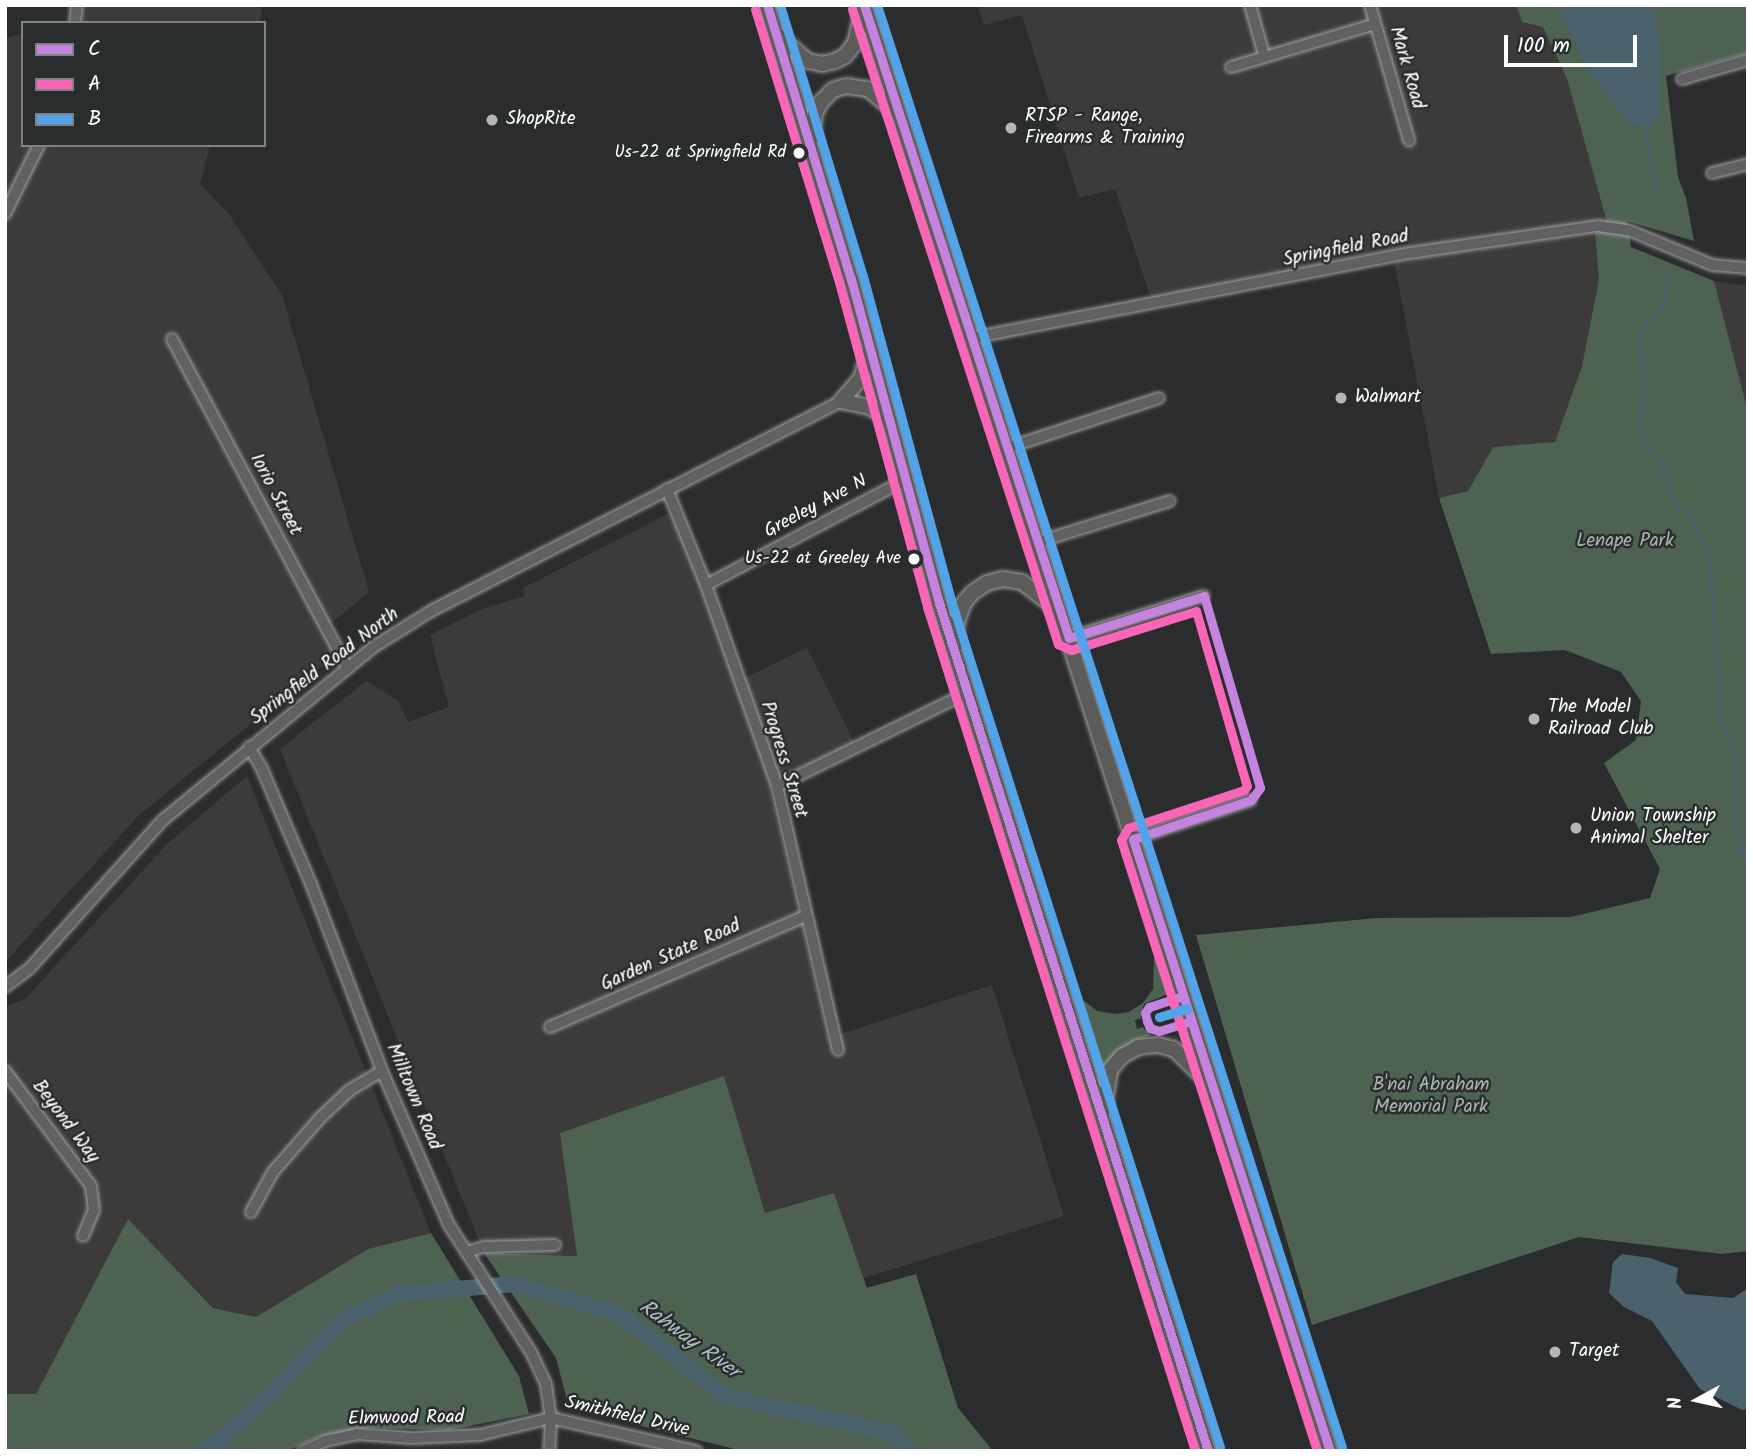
<!DOCTYPE html>
<html>
<head>
<meta charset="utf-8">
<style>
  body { margin:0 }
  #map { position:relative; width:1753px; height:1456px; overflow:hidden; background:#2b2c2d; font-family:Kalam,sans-serif }
  div>[style] { position:absolute }
  [style*='--x'] { left:calc(var(--x)*1px); top:calc(var(--y)*1px); width:calc(var(--w)*1px); rotate:calc(var(--a)*1deg) }
  .built>* { inset:0; background:#3d3b39 }
  .green>* { inset:0; background:#4e6252 }
  .water>* { inset:0; background:#4a626c }
  .stream>* { height:2.5px; margin:-1.25px; padding:0 1.25px; transform-origin:1.25px; border-radius:1.25px; background:#4a626c }
  .river>* { height:16px; margin:-8px; padding:0 8px; transform-origin:8px; border-radius:8px; background:#4a626c }
  .roads { filter:drop-shadow(0 0 2px #a0a0a0) drop-shadow(0 0 2px #a0a0a0) }
  .minor>* { height:10px; margin:-5px; padding:0 5px; transform-origin:5px; border-radius:5px; background:#606162 }
  .highway>* { height:14px; margin:-7px; padding:0 7px; transform-origin:7px; border-radius:7px; background:#5c5d5a }
  .bus-1>* { height:9px; margin:-4.5px; padding:0 4.5px; transform-origin:4.5px; border-radius:4.5px; background:#c483df }
  .bus-2>* { height:9px; margin:-4.5px; padding:0 4.5px; transform-origin:4.5px; border-radius:4.5px; background:#fa66b7 }
  .bus-3>* { height:9px; margin:-4.5px; padding:0 4.5px; transform-origin:4.5px; border-radius:4.5px; background:#53a3e8 }
  .dots>* { width:19px; height:19px; translate:-50% -50%; box-sizing:border-box; border:4px solid #2a2d2e; border-radius:50% }
  span { translate:-50% -50%; white-space:nowrap; text-align:center; line-height:1.15; -webkit-text-stroke:5px #2a2d2e; paint-order:stroke }
  .bus-label { font-size:17px; color:#fff }
  .right { translate:-100% -50%; text-align:right }
  .street-label { font-size:19px; color:#fff }
  .poi-label { font-size:19px; color:#fff }
  .left { translate:0 -50%; text-align:left }
  .park-label { font-size:19px; color:#a9b5ac }
  .water-label { font-size:21px; color:#afbbc0; font-style:italic }
  .frame { position:absolute; inset:0; border:7px solid #fff; pointer-events:none }
  .legend { position:absolute; left:21px; top:21px; width:245px; height:126px; box-sizing:border-box; background:#2a2d2e; border:2px solid #7f8182; margin:0; padding:9px 12px; list-style:none; font-size:21px; color:#fff }
  .legend li { display:flex; align-items:center; gap:14px; height:35px }
  .legend b { width:35px; border:2px solid #7f8182 }
  .north { position:absolute; left:1662px; top:1365px; width:70px; height:70px; -webkit-text-stroke:5px #2a2d2e; paint-order:stroke; rotate:262deg; font-size:19px; font-weight:700; line-height:28px; text-align:center; color:#fff }
  .north::after { content:''; display:block; margin:auto; width:24px; height:32px; background:#fff; clip-path:polygon(50% 0,100% 100%,50% 72%,0 100%) }
  .scale { position:absolute; left:1504px; top:35px; width:133px; height:32px; box-sizing:border-box; border:4px solid #fff; border-top:0; padding-left:9px; font-size:21px; line-height:24px; white-space:nowrap; color:#fff; -webkit-text-stroke:5px #2a2d2e; paint-order:stroke }
</style>
</head>
<body>
<div id="map">
  <div class="built">
    <div style="clip-path:polygon(77px 5px,262px 5px,260px 23px,69px 23px,76px 21px)"></div>
    <div style="clip-path:polygon(977px 5px,1516px 5px,1522px 22px,1543px 27px,1567px 79px,1606px 219px,1595px 233px,1599px 279px,1582px 366px,1555px 443px,1493px 447px,1468px 491px,1439px 498px,1392px 250px,1152px 301px,1115px 189px,1079px 198px,1022px 15px,984px 25px)"></div>
    <div style="clip-path:polygon(23px 34px,23px 145px,210px 145px,200px 184px,229px 214px,282px 295px,369px 592px,321px 631px,338px 653px,139px 815px,5px 962px,5px 38px)"></div>
    <div style="clip-path:polygon(1714px 281px,1740px 285px,1748px 283px,1748px 412px)"></div>
    <div style="clip-path:polygon(677px 509px,741px 680px,807px 648px,856px 745px,769px 786px,828px 1038px,992px 985px,1064px 1216px,864px 1278px,834px 1193px,765px 1213px,723px 1076px,577px 1256px,484px 1253px,280px 749px,366px 681px,398px 700px,408px 722px,449px 707px,430px 635px,484px 608px,525px 596px,523px 588px)"></div>
    <div style="clip-path:polygon(247px 776px,431px 1233px,368px 1249px,256px 1317px,214px 1308px,128px 1220px,36px 1394px,5px 1394px,5px 1007px,25px 999px,167px 844px)"></div>
  </div>
  <div class="green">
    <div style="clip-path:polygon(1516px 5px,1748px 5px,1748px 53px,1666px 76px,1678px 177px,1686px 198px,1694px 241px,1627px 221px,1631px 247px,1714px 281px,1748px 412px,1748px 1251px,1722px 1254px,1579px 1237px,1312px 1325px,1196px 935px,1377px 918px,1571px 917px,1650px 898px,1660px 869px,1604px 763px,1636px 740px,1641px 701px,1621px 672px,1565px 650px,1491px 654px,1439px 498px,1468px 491px,1493px 447px,1555px 442px,1582px 366px,1599px 279px,1595px 233px,1606px 219px,1567px 79px,1543px 27px,1522px 22px)"></div>
    <div style="clip-path:polygon(1154px 954px,1160px 958px,1170px 993px,1144px 1004px,1140px 1019px,1135px 1020px,1137px 1029px,1143px 1027px,1151px 1036px,1132px 1041px,1133px 1044px,1098px 1078px,1069px 982px,1073px 979px,1083px 1000px,1097px 1011px,1116px 1014px,1129px 1012px,1143px 1003px,1153px 989px)"></div>
    <div style="clip-path:polygon(724px 1076px,765px 1213px,834px 1193px,867px 1288px,916px 1274px,958px 1408px,993px 1451px,743px 1451px,569px 1408px,556px 1358px,484px 1253px,577px 1256px,560px 1133px)"></div>
    <div style="clip-path:polygon(128px 1219px,213px 1308px,256px 1317px,368px 1249px,431px 1233px,519px 1376px,529px 1414px,449px 1430px,369px 1428px,320px 1436px,287px 1451px,5px 1451px,5px 1394px,36px 1394px)"></div>
  </div>
  <div class="water">
    <div style="clip-path:polygon(1557px 5px,1654px 5px,1661px 57px,1660px 116px,1651px 126px,1629px 124px,1589px 72px)"></div>
    <div style="clip-path:polygon(1622px 1254px,1650px 1258px,1678px 1268px,1676px 1282px,1685px 1294px,1733px 1298px,1745px 1290px,1748px 1295px,1748px 1408px,1742px 1410px,1700px 1389px,1652px 1321px,1624px 1307px,1609px 1293px,1613px 1262px)"></div>
  </div>
  <div class="stream">
    <div style="--x:1645;--y:126;--w:70;--a:79.3"></div>
    <div style="--x:1669;--y:277;--w:33;--a:102"></div>
    <div style="--x:1662;--y:309;--w:38;--a:132"></div>
    <div style="--x:1637;--y:337;--w:43;--a:77.9"></div>
    <div style="--x:1646;--y:379;--w:44;--a:97.8"></div>
    <div style="--x:1640;--y:423;--w:16;--a:75"></div>
    <div style="--x:1644;--y:438;--w:32;--a:56"></div>
    <div style="--x:1662;--y:465;--w:41;--a:71.6"></div>
    <div style="--x:1675;--y:504;--w:17;--a:36"></div>
    <div style="--x:1689;--y:514;--w:41;--a:64.1"></div>
    <div style="--x:1707;--y:551;--w:42;--a:81.9"></div>
    <div style="--x:1713;--y:593;--w:126;--a:86.4"></div>
    <div style="--x:1721;--y:719;--w:40;--a:69.8"></div>
    <div style="--x:1735;--y:757;--w:28;--a:92"></div>
    <div style="--x:1734;--y:785;--w:64;--a:84.6"></div>
    <div style="--x:1740;--y:849;--w:14;--a:56"></div>
  </div>
  <div class="river">
    <div style="--x:201;--y:1451;--w:21;--a:-29"></div>
    <div style="--x:219;--y:1441;--w:70;--a:-42.1"></div>
    <div style="--x:271;--y:1394;--w:103;--a:-46.2"></div>
    <div style="--x:342;--y:1320;--w:62;--a:-24.9"></div>
    <div style="--x:398;--y:1294;--w:116;--a:-4.9"></div>
    <div style="--x:514;--y:1284;--w:107;--a:15.7"></div>
    <div style="--x:617;--y:1313;--w:136;--a:37.5"></div>
    <div style="--x:725;--y:1396;--w:171;--a:12.5"></div>
    <div style="--x:892;--y:1433;--w:25;--a:45"></div>
  </div>
  <div class="roads">
    <div class="minor">
      <div style="--x:1250;--y:5;--w:52;--a:74.4"></div>
      <div style="--x:1370;--y:5;--w:141;--a:73.9"></div>
      <div style="--x:75;--y:23;--w:18;--a:-84"></div>
      <div style="--x:1231;--y:67;--w:150;--a:-16.6"></div>
      <div style="--x:1682;--y:79;--w:69;--a:-16.1"></div>
      <div style="--x:1712;--y:173;--w:37;--a:-14"></div>
      <div style="--x:5;--y:214;--w:77;--a:-63.8"></div>
      <div style="--x:972;--y:338;--w:446;--a:-11"></div>
      <div style="--x:1410;--y:253;--w:190;--a:-8.2"></div>
      <div style="--x:1598;--y:226;--w:30;--a:8"></div>
      <div style="--x:1628;--y:230;--w:91;--a:22.6"></div>
      <div style="--x:1712;--y:265;--w:36;--a:5"></div>
      <div style="--x:172;--y:339;--w:372;--a:61.9"></div>
      <div style="--x:1007;--y:448;--w:160;--a:-18.2"></div>
      <div style="--x:667;--y:489;--w:104;--a:67.9"></div>
      <div style="--x:706;--y:585;--w:213;--a:70.5"></div>
      <div style="--x:777;--y:786;--w:271;--a:77"></div>
      <div style="--x:1038;--y:542;--w:138;--a:-17.3"></div>
      <div style="--x:706;--y:585;--w:225;--a:-27.8"></div>
      <div style="--x:1069;--y:638;--w:141;--a:-17.3"></div>
      <div style="--x:249;--y:747;--w:26;--a:59"></div>
      <div style="--x:262;--y:769;--w:125;--a:66.9"></div>
      <div style="--x:311;--y:884;--w:200;--a:69.2"></div>
      <div style="--x:382;--y:1071;--w:168;--a:66.5"></div>
      <div style="--x:449;--y:1225;--w:151;--a:57.2"></div>
      <div style="--x:531;--y:1352;--w:35;--a:65"></div>
      <div style="--x:546;--y:1384;--w:34;--a:82"></div>
      <div style="--x:551;--y:1418;--w:33;--a:93"></div>
      <div style="--x:777;--y:786;--w:212;--a:-26.1"></div>
      <div style="--x:1133;--y:839;--w:124;--a:-18.3"></div>
      <div style="--x:5;--y:987;--w:31;--a:-37"></div>
      <div style="--x:30;--y:968;--w:199;--a:-48.1"></div>
      <div style="--x:163;--y:820;--w:274;--a:-39.4"></div>
      <div style="--x:375;--y:646;--w:66;--a:-32"></div>
      <div style="--x:431;--y:611;--w:461;--a:-27.1"></div>
      <div style="--x:550;--y:1027;--w:278;--a:-23.5"></div>
      <div style="--x:5;--y:1071;--w:144;--a:53.2"></div>
      <div style="--x:91;--y:1186;--w:24;--a:83"></div>
      <div style="--x:94;--y:1210;--w:28;--a:113"></div>
      <div style="--x:251;--y:1212;--w:46;--a:-61.2"></div>
      <div style="--x:273;--y:1172;--w:73;--a:-48.9"></div>
      <div style="--x:321;--y:1117;--w:40;--a:-43"></div>
      <div style="--x:350;--y:1090;--w:37;--a:-31"></div>
      <div style="--x:466;--y:1252;--w:19;--a:-16"></div>
      <div style="--x:484;--y:1247;--w:71;--a:-1.6"></div>
      <div style="--x:303;--y:1451;--w:24;--a:-24"></div>
      <div style="--x:325;--y:1441;--w:33;--a:-12"></div>
      <div style="--x:357;--y:1434;--w:55;--a:4.2"></div>
      <div style="--x:412;--y:1438;--w:68;--a:-2.5"></div>
      <div style="--x:480;--y:1435;--w:73;--a:-13.5"></div>
      <div style="--x:551;--y:1418;--w:149;--a:12.8"></div>
    </div>
    <div class="highway">
      <div style="--x:767;--y:5;--w:287;--a:73"></div>
      <div style="--x:851;--y:279;--w:336;--a:74.8"></div>
      <div style="--x:939;--y:603;--w:890;--a:72.4"></div>
      <div style="--x:864;--y:5;--w:1519;--a:72.14"></div>
      <div style="--x:779;--y:36;--w:38;--a:41"></div>
      <div style="--x:808;--y:61;--w:14;--a:12"></div>
      <div style="--x:822;--y:64;--w:13;--a:-13"></div>
      <div style="--x:835;--y:61;--w:11;--a:-27"></div>
      <div style="--x:845;--y:56;--w:16;--a:-52"></div>
      <div style="--x:855;--y:43;--w:37;--a:-77"></div>
      <div style="--x:812;--y:138;--w:25;--a:-83"></div>
      <div style="--x:815;--y:113;--w:13;--a:-61"></div>
      <div style="--x:821;--y:102;--w:17;--a:-45"></div>
      <div style="--x:833;--y:90;--w:14;--a:-17"></div>
      <div style="--x:846;--y:86;--w:22;--a:8"></div>
      <div style="--x:868;--y:89;--w:39;--a:40"></div>
      <div style="--x:841;--y:401;--w:30;--a:-49"></div>
      <div style="--x:861;--y:378;--w:27;--a:-73"></div>
      <div style="--x:841;--y:401;--w:30;--a:12"></div>
      <div style="--x:870;--y:407;--w:24;--a:35"></div>
      <div style="--x:954;--y:647;--w:25;--a:-83"></div>
      <div style="--x:957;--y:622;--w:20;--a:-70"></div>
      <div style="--x:964;--y:603;--w:13;--a:-51"></div>
      <div style="--x:972;--y:593;--w:18;--a:-34"></div>
      <div style="--x:987;--y:583;--w:16;--a:-14"></div>
      <div style="--x:1003;--y:579;--w:19;--a:9"></div>
      <div style="--x:1022;--y:582;--w:46;--a:37.9"></div>
      <div style="--x:1104;--y:1109;--w:39;--a:-81"></div>
      <div style="--x:1110;--y:1070;--w:18;--a:-49"></div>
      <div style="--x:1122;--y:1056;--w:18;--a:-29"></div>
      <div style="--x:1138;--y:1047;--w:20;--a:-6"></div>
      <div style="--x:1158;--y:1045;--w:16;--a:14"></div>
      <div style="--x:1174;--y:1049;--w:47;--a:44.1"></div>
    </div>
  </div>
  <div class="bus-1">
    <div style="--x:767;--y:5;--w:287;--a:73"></div>
    <div style="--x:851;--y:279;--w:336;--a:74.8"></div>
    <div style="--x:939;--y:603;--w:890;--a:72.4"></div>
    <div style="--x:864;--y:5;--w:665;--a:72.06"></div>
    <div style="--x:1069;--y:638;--w:141;--a:-17.3"></div>
    <div style="--x:1204;--y:596;--w:200;--a:73.7"></div>
    <div style="--x:1260;--y:788;--w:15;--a:127"></div>
    <div style="--x:1251;--y:800;--w:124;--a:161.7"></div>
    <div style="--x:1133;--y:839;--w:643;--a:72.16"></div>
    <div style="--x:1183;--y:996;--w:36;--a:162"></div>
    <div style="--x:1149;--y:1007;--w:7;--a:124"></div>
    <div style="--x:1145;--y:1013;--w:8;--a:76"></div>
    <div style="--x:1147;--y:1021;--w:8;--a:67"></div>
    <div style="--x:1150;--y:1028;--w:9;--a:18"></div>
    <div style="--x:1159;--y:1031;--w:34;--a:-17"></div>
  </div>
  <div class="bus-2">
    <div style="--x:755;--y:9;--w:286;--a:72.9"></div>
    <div style="--x:839;--y:282;--w:337;--a:74.8"></div>
    <div style="--x:927;--y:607;--w:886;--a:72.38"></div>
    <div style="--x:852;--y:9;--w:668;--a:72.03"></div>
    <div style="--x:1058;--y:644;--w:14;--a:25"></div>
    <div style="--x:1071;--y:650;--w:131;--a:-17.3"></div>
    <div style="--x:1196;--y:611;--w:182;--a:73.8"></div>
    <div style="--x:1247;--y:786;--w:5;--a:127"></div>
    <div style="--x:1244;--y:790;--w:122;--a:161.9"></div>
    <div style="--x:1128;--y:828;--w:14;--a:120"></div>
    <div style="--x:1121;--y:840;--w:642;--a:72.21"></div>
  </div>
  <div class="bus-3">
    <div style="--x:780;--y:5;--w:283;--a:73"></div>
    <div style="--x:863;--y:276;--w:336;--a:74.8"></div>
    <div style="--x:951;--y:600;--w:889;--a:72.38"></div>
    <div style="--x:877;--y:5;--w:1515;--a:72.13"></div>
    <div style="--x:1187;--y:1008;--w:29;--a:162"></div>
    <div style="--x:1159;--y:1017;--w:29;--a:-16"></div>
  </div>
  <div class="dots">
    <div style="left:492px;top:120px;background:#b5b5b6"></div>
    <div style="left:1011px;top:128px;background:#b5b5b6"></div>
    <div style="left:799px;top:153px;background:#fff"></div>
    <div style="left:1341px;top:398px;background:#b5b5b6"></div>
    <div style="left:914px;top:559px;background:#fff"></div>
    <div style="left:1534px;top:719px;background:#b5b5b6"></div>
    <div style="left:1576px;top:828px;background:#b5b5b6"></div>
    <div style="left:1555px;top:1352px;background:#b5b5b6"></div>
  </div>
  <div class="bus-label">
    <span class="right" style="left:786px;top:153px">Us-22 at Springfield Rd</span>
    <span class="right" style="left:901px;top:559px">Us-22 at Greeley Ave</span>
  </div>
  <div class="street-label">
    <span style="left:1406px;top:68px;rotate:74deg">Mark Road</span>
    <span style="left:1346px;top:249px;rotate:-11deg">Springfield Road</span>
    <span style="left:275px;top:495px;rotate:62deg">Iorio Street</span>
    <span style="left:816px;top:507px;rotate:-28deg">Greeley Ave N</span>
    <span style="left:325px;top:667px;rotate:-37deg">Springfield Road North</span>
    <span style="left:783px;top:760px;rotate:73deg">Progress Street</span>
    <span style="left:671px;top:956px;rotate:-24deg">Garden State Road</span>
    <span style="left:413px;top:1097px;rotate:67deg">Milltown Road</span>
    <span style="left:65px;top:1122px;rotate:53deg">Beyond Way</span>
    <span style="left:627px;top:1417px;rotate:13deg">Smithfield Drive</span>
    <span style="left:406px;top:1419px;rotate:-1deg">Elmwood Road</span>
  </div>
  <div class="poi-label">
    <span class="left" style="left:1025px;top:128px">RTSP - Range,<br>Firearms &amp; Training</span>
    <span class="left" style="left:506px;top:120px">ShopRite</span>
    <span class="left" style="left:1355px;top:398px">Walmart</span>
    <span class="left" style="left:1548px;top:719px">The Model<br>Railroad Club</span>
    <span class="left" style="left:1590px;top:828px">Union Township<br>Animal Shelter</span>
    <span class="left" style="left:1569px;top:1352px">Target</span>
  </div>
  <div class="park-label">
    <span style="left:1625px;top:542px">Lenape Park</span>
    <span style="left:1431px;top:1097px">B'nai Abraham<br>Memorial Park</span>
  </div>
  <div class="water-label">
    <span style="left:689px;top:1340px;rotate:36deg">Rahway River</span>
  </div>
  <div class="frame"></div>
  <ul class="legend">
  <li><b style="height:9px;background:#c483df"></b>C</li>
  <li><b style="height:9px;background:#fa66b7"></b>A</li>
  <li><b style="height:9px;background:#53a3e8"></b>B</li>
  </ul>
  <div class="north">N</div>
  <div class="scale">100 m</div>
</div>
</body>
</html>
